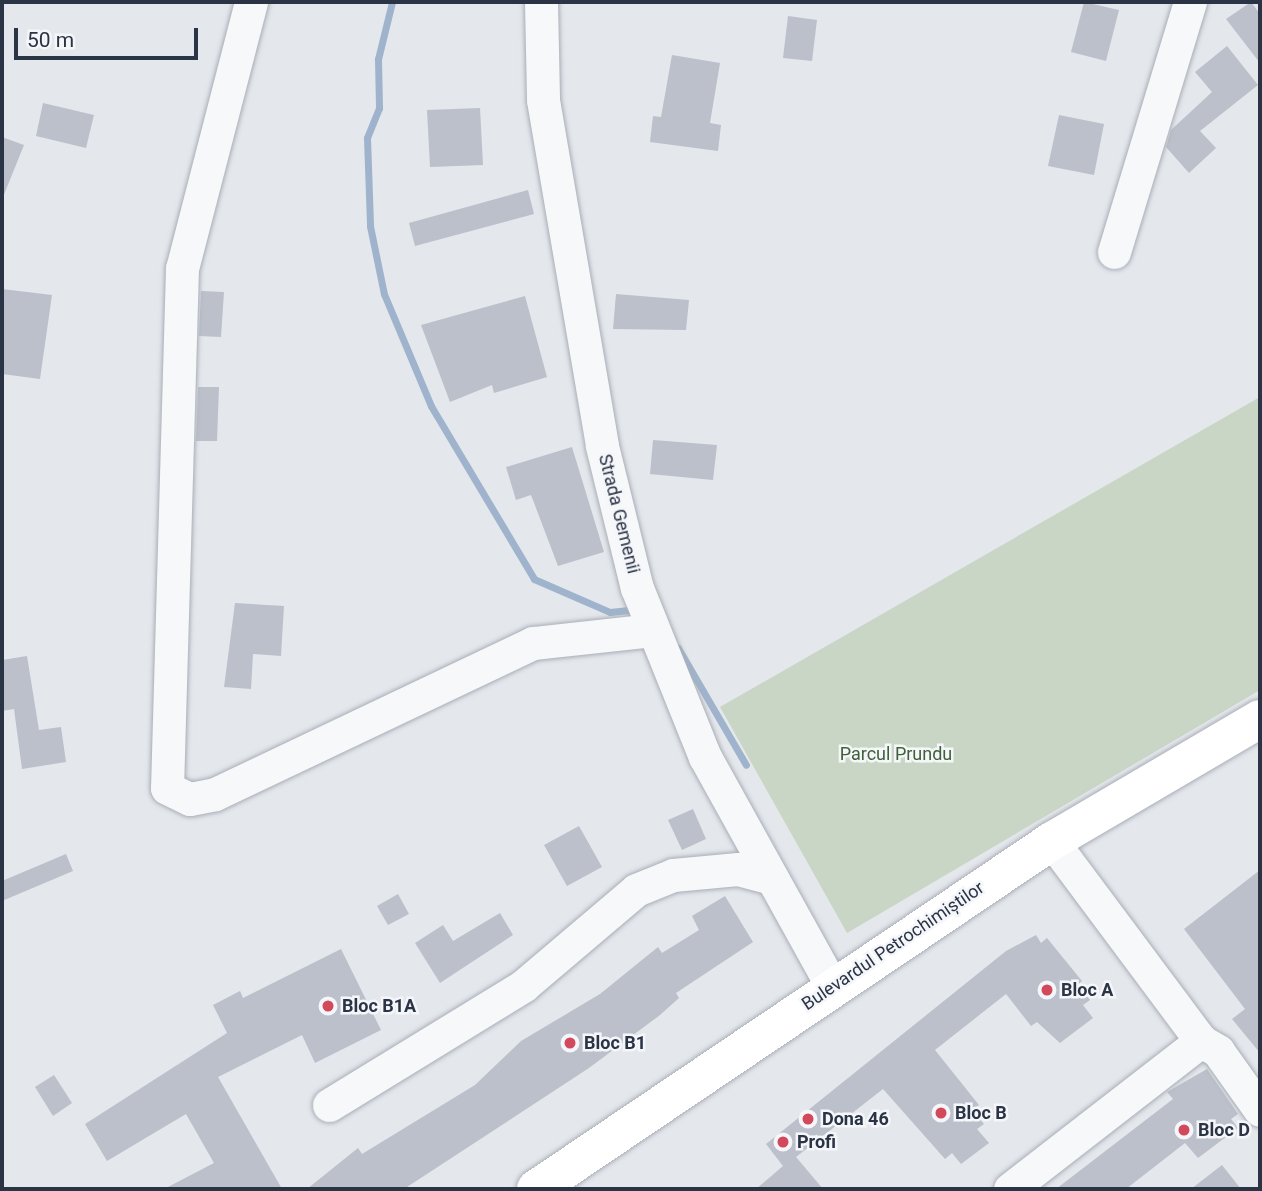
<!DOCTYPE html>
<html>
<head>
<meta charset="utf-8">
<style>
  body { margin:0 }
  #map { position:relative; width:1262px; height:1191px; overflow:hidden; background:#e4e7ec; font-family:Roboto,sans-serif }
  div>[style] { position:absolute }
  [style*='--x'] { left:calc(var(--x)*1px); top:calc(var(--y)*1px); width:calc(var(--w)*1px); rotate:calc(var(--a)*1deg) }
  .green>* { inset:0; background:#c9d6c5 }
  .stream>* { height:7px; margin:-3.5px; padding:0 3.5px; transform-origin:3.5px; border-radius:3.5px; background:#9fb4cc }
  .building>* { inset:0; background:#bbc0ca }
  .roads { filter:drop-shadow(0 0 2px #a9aeb7) drop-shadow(0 0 2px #a9aeb7) }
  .minor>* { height:33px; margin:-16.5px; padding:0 16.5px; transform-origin:16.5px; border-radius:16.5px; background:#f7f8fa }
  .major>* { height:38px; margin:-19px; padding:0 19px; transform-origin:19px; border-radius:19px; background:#fff }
  .dots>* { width:19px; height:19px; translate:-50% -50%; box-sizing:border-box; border:4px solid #f4f6f9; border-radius:50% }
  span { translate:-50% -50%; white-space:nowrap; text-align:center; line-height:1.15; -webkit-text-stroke:5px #f4f6f9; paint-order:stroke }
  .street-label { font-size:18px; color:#2b3445 }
  .park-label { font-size:18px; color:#3f6138 }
  .poi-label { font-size:18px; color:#2b3445; font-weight:700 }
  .left { translate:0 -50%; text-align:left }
  .frame { position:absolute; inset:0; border:4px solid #2b3445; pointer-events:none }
  .scale { position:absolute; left:14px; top:28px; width:184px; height:32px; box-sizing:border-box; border:4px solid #2b3445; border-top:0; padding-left:9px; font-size:21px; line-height:24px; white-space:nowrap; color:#2b3445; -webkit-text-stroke:5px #f4f6f9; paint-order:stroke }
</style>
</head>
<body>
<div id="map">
  <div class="green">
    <div style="clip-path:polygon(1260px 397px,1260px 690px,847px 933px,720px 707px)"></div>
  </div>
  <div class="stream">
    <div style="--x:392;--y:2;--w:59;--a:103.8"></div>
    <div style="--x:378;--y:59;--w:49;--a:88.8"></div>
    <div style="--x:379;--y:108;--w:32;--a:112"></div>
    <div style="--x:367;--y:138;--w:88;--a:88"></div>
    <div style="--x:370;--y:226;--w:69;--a:78.4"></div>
    <div style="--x:384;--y:294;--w:121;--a:67.2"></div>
    <div style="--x:431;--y:406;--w:201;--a:59.2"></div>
    <div style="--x:534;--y:579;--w:83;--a:23.5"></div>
    <div style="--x:610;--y:612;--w:28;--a:-6"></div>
    <div style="--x:678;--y:648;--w:135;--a:59.8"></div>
  </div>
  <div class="building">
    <div style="clip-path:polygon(1084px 2px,1119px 10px,1106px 61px,1071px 52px)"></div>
    <div style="clip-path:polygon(1251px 2px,1260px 14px,1260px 63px,1226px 19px)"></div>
    <div style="clip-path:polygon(788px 16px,817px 20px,812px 61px,783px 58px)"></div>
    <div style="clip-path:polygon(1227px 46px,1258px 85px,1200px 131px,1216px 148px,1189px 173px,1166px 147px,1171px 130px,1212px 92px,1195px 72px)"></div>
    <div style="clip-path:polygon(672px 55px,720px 63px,710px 123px,721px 125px,718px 151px,650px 142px,653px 116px,661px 117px)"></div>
    <div style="clip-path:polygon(43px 103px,94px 115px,86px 148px,36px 136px)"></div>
    <div style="clip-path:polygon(480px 108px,483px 165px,430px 167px,427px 110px)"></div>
    <div style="clip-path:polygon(1059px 115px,1104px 124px,1094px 175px,1048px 166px)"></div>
    <div style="clip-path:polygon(2px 137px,24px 145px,3px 197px,2px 197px)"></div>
    <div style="clip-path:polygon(528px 190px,534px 214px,415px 246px,409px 223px)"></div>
    <div style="clip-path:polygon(2px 289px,52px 295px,40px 379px,2px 374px)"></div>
    <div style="clip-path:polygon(201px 291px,224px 292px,221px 337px,199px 336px)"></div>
    <div style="clip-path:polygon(616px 294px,689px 300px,686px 330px,613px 329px)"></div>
    <div style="clip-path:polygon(525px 296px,547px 377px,494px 393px,492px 385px,450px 402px,421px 325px)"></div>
    <div style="clip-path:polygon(198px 387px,219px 387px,217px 441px,196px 441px)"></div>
    <div style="clip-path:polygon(653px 440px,717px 445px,713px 480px,650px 474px)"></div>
    <div style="clip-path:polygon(572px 447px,604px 552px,558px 566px,531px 495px,516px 500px,506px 467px)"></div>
    <div style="clip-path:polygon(235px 603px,284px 606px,281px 656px,253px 654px,251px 689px,224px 687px)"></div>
    <div style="clip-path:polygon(27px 656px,39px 730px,61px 727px,66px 762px,22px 769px,14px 709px,2px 711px,2px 660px)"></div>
    <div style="clip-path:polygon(693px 809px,706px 839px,682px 850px,668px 820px)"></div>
    <div style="clip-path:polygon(579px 826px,602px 867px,567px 886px,544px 845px)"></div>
    <div style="clip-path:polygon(66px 854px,73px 871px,2px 901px,2px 881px)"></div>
    <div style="clip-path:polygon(1260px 870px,1260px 1053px,1232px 1019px,1245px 1009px,1184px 929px)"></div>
    <div style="clip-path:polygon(398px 894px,409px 914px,388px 925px,377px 906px)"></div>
    <div style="clip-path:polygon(725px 896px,753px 942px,676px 993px,679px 998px,660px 1015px,589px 1068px,404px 1189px,307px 1189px,358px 1148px,362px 1154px,475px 1085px,521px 1041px,600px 994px,658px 947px,662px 953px,699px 930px,692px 916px)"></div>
    <div style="clip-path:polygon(500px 913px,513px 935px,440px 983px,415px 943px,443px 925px,453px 941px)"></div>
    <div style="clip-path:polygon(1036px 935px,1041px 943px,1047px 938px,1082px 981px,1078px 984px,1090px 1000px,1083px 1005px,1093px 1018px,1060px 1043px,1037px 1022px,1031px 1026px,1006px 994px,935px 1050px,979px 1105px,972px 1110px,984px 1124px,977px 1129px,989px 1143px,961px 1164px,952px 1153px,945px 1159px,883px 1089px,796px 1157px,823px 1189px,756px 1189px,783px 1166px,766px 1144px,1006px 951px)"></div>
    <div style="clip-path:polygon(341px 949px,381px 1030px,315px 1063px,302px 1035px,218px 1077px,282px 1189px,164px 1189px,214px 1163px,186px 1114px,107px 1161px,85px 1124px,227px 1033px,213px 1005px,240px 991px,243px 998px)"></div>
    <div style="clip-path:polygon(1207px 1069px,1238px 1114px,1231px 1119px,1238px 1128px,1198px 1158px,1185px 1143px,1126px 1189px,1056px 1189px,1173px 1099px,1167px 1092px)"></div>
    <div style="clip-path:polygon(54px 1075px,72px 1103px,53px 1116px,35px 1087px)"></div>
    <div style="clip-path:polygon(1222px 1165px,1241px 1189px,1191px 1189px)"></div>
  </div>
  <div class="roads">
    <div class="minor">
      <div style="--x:251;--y:2;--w:275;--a:104.5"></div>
      <div style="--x:182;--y:268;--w:520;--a:91.65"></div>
      <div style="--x:167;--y:788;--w:25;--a:26"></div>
      <div style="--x:190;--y:799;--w:25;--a:-11"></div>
      <div style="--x:215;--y:794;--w:352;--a:-25.4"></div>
      <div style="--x:533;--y:643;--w:120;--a:-6.2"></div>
      <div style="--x:541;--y:2;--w:98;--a:88.8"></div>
      <div style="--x:543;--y:100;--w:351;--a:80.3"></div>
      <div style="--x:602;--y:446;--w:146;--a:76.2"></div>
      <div style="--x:637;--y:588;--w:182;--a:68.1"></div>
      <div style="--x:705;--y:757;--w:262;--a:61"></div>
      <div style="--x:1114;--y:252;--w:261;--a:-73.1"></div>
      <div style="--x:1201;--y:1041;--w:20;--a:30"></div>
      <div style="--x:1218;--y:1051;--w:72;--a:54.6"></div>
      <div style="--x:329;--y:1105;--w:228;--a:-31.5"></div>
      <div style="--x:523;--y:986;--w:148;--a:-40.3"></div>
      <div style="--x:636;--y:890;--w:40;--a:-22"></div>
      <div style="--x:673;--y:875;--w:65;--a:-5.3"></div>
      <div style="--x:738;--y:869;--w:35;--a:15"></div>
      <div style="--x:1010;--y:1189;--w:242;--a:-37.8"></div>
      <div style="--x:1201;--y:1041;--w:249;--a:-126.7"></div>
    </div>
    <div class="major">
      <div style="--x:536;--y:1189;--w:622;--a:-34"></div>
      <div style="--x:1052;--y:841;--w:241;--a:-30.4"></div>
    </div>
  </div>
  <div class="dots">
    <div style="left:1047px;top:990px;background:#d1495b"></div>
    <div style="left:328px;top:1006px;background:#d1495b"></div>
    <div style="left:570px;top:1043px;background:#d1495b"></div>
    <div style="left:941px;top:1113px;background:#d1495b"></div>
    <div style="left:808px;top:1119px;background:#d1495b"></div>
    <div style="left:1184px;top:1130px;background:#d1495b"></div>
    <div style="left:783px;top:1142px;background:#d1495b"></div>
  </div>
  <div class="street-label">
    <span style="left:619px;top:514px;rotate:76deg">Strada Gemenii</span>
    <span style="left:893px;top:946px;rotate:-34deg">Bulevardul Petrochimiștilor</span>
  </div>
  <div class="park-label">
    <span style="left:896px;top:754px">Parcul Prundu</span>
  </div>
  <div class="poi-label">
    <span class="left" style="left:1061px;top:990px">Bloc A</span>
    <span class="left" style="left:342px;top:1006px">Bloc B1A</span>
    <span class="left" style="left:584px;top:1043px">Bloc B1</span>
    <span class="left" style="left:955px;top:1113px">Bloc B</span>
    <span class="left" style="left:822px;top:1119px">Dona 46</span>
    <span class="left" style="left:1198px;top:1130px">Bloc D</span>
    <span class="left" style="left:797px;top:1142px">Profi</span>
  </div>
  <div class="frame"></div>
  <div class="scale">50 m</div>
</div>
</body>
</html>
